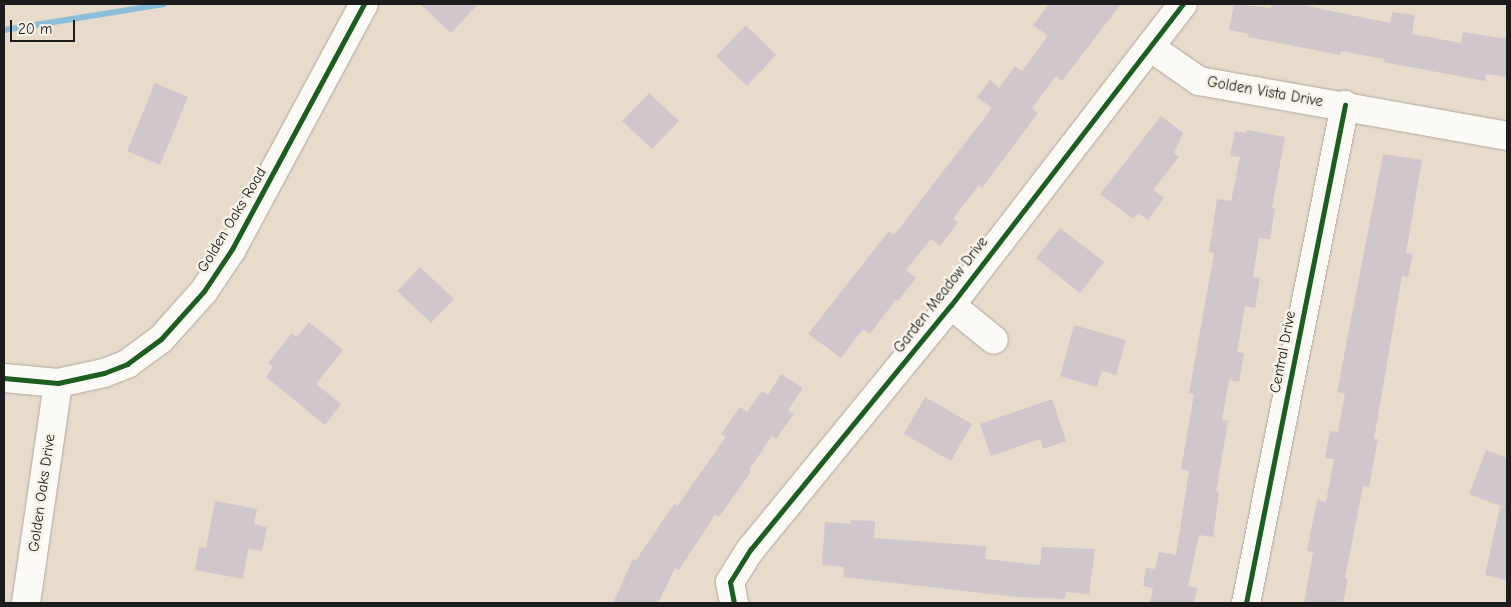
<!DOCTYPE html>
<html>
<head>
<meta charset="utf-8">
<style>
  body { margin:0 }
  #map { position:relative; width:1511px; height:607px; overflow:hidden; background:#e7dccc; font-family:"Comic Neue",sans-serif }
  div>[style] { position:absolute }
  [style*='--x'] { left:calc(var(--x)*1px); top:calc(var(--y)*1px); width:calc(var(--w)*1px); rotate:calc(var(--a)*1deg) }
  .stream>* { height:6px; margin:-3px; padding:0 3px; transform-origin:3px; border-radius:3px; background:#8bbfd9 }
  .building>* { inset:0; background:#cfc7cb }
  .roads { filter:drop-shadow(0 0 1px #aea79d) drop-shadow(0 0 1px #aea79d) }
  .minor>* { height:28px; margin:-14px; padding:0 14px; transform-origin:14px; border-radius:14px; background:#fbfaf7 }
  .cycleway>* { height:5px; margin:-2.5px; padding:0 2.5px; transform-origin:2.5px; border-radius:2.5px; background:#1b5e20 }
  span { translate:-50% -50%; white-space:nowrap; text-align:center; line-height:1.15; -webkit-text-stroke:5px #f7f3e8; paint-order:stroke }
  .street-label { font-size:15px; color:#1c1c1c }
  .frame { position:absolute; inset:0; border:5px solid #1c1c1c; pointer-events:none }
  .scale { position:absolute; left:10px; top:20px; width:65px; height:22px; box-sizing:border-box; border:2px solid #1c1c1c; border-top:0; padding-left:6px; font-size:15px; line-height:18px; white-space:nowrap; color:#1c1c1c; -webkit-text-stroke:4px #f7f3e8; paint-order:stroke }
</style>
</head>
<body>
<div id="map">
  <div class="stream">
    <div style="--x:4;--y:30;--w:162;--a:-9.2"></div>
  </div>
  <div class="building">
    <div style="clip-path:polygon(420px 4px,478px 4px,451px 33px)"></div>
    <div style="clip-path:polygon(1049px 4px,1121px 4px,1062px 81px,1056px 76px,1032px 108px,1038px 113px,982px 188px,979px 185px,953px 219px,958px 222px,940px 246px,931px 239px,906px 270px,916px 278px,898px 301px,896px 299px,870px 334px,863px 329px,841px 358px,808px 334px,889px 231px,894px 235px,992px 108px,977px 97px,990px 80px,999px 88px,1015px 66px,1022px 71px,1048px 36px,1033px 25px)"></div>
    <div style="clip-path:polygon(1234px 4px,1271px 8px,1272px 4px,1297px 4px,1390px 23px,1392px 12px,1415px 15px,1412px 34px,1461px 43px,1463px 32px,1507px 39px,1507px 77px,1486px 74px,1485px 81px,1383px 62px,1384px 59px,1341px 51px,1340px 55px,1248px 37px,1249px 34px,1229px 30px)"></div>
    <div style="clip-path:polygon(746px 25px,776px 55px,747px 86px,716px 56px)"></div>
    <div style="clip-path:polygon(155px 83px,188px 97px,160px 165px,127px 151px)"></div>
    <div style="clip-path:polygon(649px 93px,679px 121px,652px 149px,622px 121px)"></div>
    <div style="clip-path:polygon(1161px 116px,1183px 133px,1174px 153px,1179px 157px,1153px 190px,1164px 198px,1148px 220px,1138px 213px,1133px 219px,1100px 194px)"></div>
    <div style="clip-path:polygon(1247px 130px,1285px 137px,1272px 208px,1275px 208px,1270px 239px,1259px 238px,1253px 277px,1260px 278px,1255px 308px,1245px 306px,1237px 352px,1244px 353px,1239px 382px,1229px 380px,1222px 420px,1228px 421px,1216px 492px,1219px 493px,1213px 537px,1199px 535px,1188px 586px,1197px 588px,1194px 603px,1150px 603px,1153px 588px,1143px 586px,1146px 568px,1155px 569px,1159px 552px,1176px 555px,1189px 471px,1181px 469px,1194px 394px,1189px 393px,1214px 253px,1209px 252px,1217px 199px,1231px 201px,1240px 157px,1230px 156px,1235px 131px,1246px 133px)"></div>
    <div style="clip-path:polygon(1383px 154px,1422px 160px,1406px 253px,1413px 254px,1408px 277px,1402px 276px,1374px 439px,1378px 439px,1369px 487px,1363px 486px,1345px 578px,1348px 579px,1343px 603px,1304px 603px,1313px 552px,1307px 551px,1317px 500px,1326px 502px,1334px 459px,1325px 458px,1330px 431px,1338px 432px,1345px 393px,1337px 392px)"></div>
    <div style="clip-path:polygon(1060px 228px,1104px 262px,1080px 293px,1036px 258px)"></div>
    <div style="clip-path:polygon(420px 267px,454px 299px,431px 323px,397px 291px)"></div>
    <div style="clip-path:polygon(309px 322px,343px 350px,316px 384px,341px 404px,325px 425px,266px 377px,273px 367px,268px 363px,292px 333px,297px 337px)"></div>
    <div style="clip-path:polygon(1074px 325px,1126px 340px,1116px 375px,1102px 371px,1097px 387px,1060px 376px)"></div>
    <div style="clip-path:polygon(781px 374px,803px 388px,788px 410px,794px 414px,776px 439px,772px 436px,749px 470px,751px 472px,719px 517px,715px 515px,679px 570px,675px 568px,658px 603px,613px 603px,633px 559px,636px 560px,674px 504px,677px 506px,726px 437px,721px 434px,740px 407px,747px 412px,762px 391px,768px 395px)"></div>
    <div style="clip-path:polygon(925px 397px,972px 424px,951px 461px,904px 434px)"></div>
    <div style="clip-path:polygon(1052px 399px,1066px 441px,1043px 449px,1040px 439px,991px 456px,980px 424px)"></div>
    <div style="clip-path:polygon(1486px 450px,1507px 458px,1507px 580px,1485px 575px,1500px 507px,1506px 508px,1469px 494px)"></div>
    <div style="clip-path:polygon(215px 501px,257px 509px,254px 524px,267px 527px,262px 551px,248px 549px,243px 579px,195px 570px,199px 547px,206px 548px)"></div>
    <div style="clip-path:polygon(851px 520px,875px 521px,874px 538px,986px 546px,985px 559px,1040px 565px,1042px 547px,1095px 549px,1089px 594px,1066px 592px,1065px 599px,1017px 597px,843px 577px,844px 567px,822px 565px,825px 522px,851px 524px)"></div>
  </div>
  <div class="roads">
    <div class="minor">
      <div style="--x:1150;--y:47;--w:60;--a:34.8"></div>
      <div style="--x:1199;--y:81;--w:313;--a:10.1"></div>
      <div style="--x:951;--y:305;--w:55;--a:39.1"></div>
      <div style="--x:4;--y:378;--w:54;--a:5.3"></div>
      <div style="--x:58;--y:383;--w:47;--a:-12.3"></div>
      <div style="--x:104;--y:373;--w:25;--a:-21"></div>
      <div style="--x:127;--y:364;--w:42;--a:-36.3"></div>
      <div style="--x:161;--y:339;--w:64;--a:-48.1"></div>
      <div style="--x:204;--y:291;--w:50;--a:-56.3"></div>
      <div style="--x:232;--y:249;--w:278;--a:-61.7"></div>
      <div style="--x:26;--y:603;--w:222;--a:-81.7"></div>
      <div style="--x:734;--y:603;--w:21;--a:-101"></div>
      <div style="--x:730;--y:582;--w:39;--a:-58"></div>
      <div style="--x:751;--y:549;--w:315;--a:-50.7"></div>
      <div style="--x:951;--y:305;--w:380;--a:-52.4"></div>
      <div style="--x:1246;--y:603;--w:508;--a:-78.76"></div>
    </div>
  </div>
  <div class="cycleway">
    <div style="--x:4;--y:378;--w:54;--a:5.3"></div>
    <div style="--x:58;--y:383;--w:47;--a:-12.3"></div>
    <div style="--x:104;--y:373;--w:25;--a:-21"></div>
    <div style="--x:127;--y:364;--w:42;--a:-36.3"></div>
    <div style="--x:161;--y:339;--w:64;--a:-48.1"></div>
    <div style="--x:204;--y:291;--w:50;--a:-56.3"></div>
    <div style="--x:232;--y:249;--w:278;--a:-61.7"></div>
    <div style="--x:734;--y:603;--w:21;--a:-101"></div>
    <div style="--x:730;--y:582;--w:39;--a:-58"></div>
    <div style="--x:751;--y:549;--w:315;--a:-50.7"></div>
    <div style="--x:951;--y:305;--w:380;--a:-52.4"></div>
    <div style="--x:1246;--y:603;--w:508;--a:-78.76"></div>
  </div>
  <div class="street-label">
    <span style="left:1265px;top:92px;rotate:10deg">Golden Vista Drive</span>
    <span style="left:232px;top:220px;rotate:-59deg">Golden Oaks Road</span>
    <span style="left:941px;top:295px;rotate:-52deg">Garden Meadow Drive</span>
    <span style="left:1283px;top:352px;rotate:-79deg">Central Drive</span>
    <span style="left:42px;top:493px;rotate:-82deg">Golden Oaks Drive</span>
  </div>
  <div class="frame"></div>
  <div class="scale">20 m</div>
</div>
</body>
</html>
